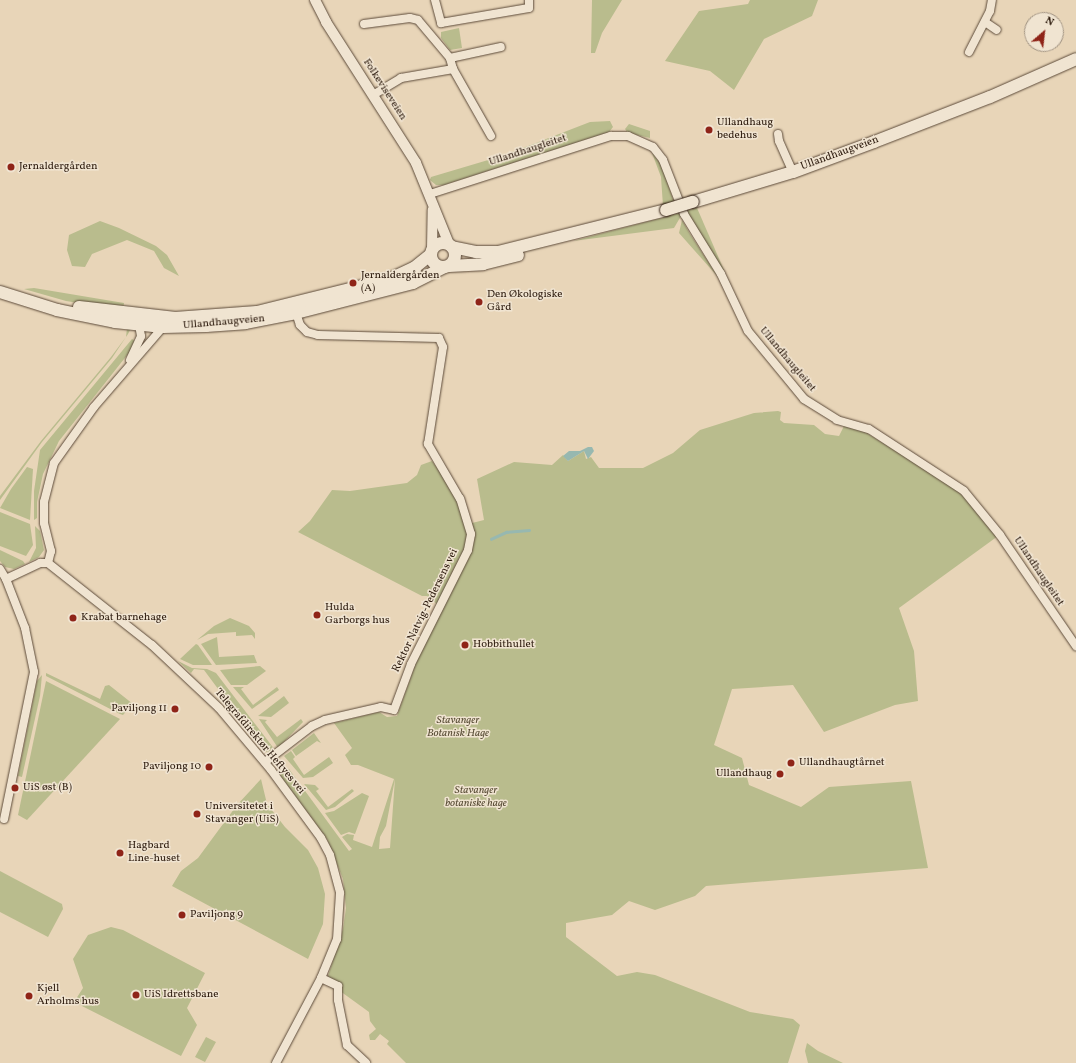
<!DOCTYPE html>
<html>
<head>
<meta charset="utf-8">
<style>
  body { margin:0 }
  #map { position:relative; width:1076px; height:1063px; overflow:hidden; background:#e8d5b8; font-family:Vollkorn,serif }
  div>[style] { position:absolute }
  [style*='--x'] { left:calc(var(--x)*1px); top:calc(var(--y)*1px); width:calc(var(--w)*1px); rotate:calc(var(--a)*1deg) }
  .green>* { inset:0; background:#b9bc8d }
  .water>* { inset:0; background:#97b8b0 }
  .stream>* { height:2.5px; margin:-1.25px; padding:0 1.25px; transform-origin:1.25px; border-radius:1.25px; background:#97b8b0 }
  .roads { filter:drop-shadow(0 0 1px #5c4a39) drop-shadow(0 0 1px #5c4a39) }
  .minor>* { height:8px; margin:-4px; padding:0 4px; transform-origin:4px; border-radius:4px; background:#f0e4d1 }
  .tertiary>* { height:10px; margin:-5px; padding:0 5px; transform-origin:5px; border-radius:5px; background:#f0e4d1 }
  .secondary>* { height:12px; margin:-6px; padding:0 6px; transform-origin:6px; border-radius:6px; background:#f0e4d1 }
  .secondary>.ring { margin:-6px; padding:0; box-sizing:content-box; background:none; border:12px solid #f0e4d1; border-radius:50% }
  .bridges { filter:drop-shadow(0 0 1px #2e1c0f) drop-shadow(0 0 1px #2e1c0f) }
  .secondary-bridge>* { height:12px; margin:-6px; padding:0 6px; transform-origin:6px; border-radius:6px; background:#f0e4d1 }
  .dots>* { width:11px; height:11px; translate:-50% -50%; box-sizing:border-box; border:2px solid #f0e4d1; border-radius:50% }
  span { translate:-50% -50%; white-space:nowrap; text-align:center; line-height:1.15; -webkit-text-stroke:3px #f0e4d1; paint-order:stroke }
  .street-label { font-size:11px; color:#2e1c0f }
  .poi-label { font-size:11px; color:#2e1c0f }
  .left { translate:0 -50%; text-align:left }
  .right { translate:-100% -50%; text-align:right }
  .park-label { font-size:11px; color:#584c35; font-style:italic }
  .north { position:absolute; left:1024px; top:12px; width:40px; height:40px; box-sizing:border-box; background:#f0e4d1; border:1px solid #a29483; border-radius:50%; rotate:28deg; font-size:11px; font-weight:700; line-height:16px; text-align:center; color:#2e1c0f }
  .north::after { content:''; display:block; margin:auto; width:14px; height:18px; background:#8f2418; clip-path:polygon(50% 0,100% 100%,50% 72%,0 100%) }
</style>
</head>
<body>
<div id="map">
  <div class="green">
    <div style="clip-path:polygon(592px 0,622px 0,602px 33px,595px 53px,591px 53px)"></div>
    <div style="clip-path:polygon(750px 0,818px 0,812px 16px,764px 39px,734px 90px,710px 71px,665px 61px,699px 11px,748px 4px)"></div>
    <div style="clip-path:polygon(459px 28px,462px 48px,450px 50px,441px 38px,441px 32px)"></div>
    <div style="clip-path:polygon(610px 121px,613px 127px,609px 132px,444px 185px,436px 185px,430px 180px,431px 177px,505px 155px,590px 122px)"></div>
    <div style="clip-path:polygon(629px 124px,650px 131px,650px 138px,628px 133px,625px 129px)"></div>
    <div style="clip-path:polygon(652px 153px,662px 166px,674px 202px,663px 206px,661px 177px)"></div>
    <div style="clip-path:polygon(697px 208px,724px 270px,723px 271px,686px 211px)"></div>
    <div style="clip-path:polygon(680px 213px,681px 216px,674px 228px,573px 241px)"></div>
    <div style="clip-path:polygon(682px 220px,690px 234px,718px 277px,679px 233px)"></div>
    <div style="clip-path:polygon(100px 221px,119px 228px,156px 246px,167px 255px,179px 276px,164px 268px,154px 251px,127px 240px,92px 254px,85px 267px,72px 266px,67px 250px,69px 235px)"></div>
    <div style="clip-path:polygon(34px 288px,124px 303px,123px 310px,66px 301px,24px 289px)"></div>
    <div style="clip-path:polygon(127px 328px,131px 328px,128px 334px,112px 358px,42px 442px,0 500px,0 496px,41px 441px,111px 357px,126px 337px)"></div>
    <div style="clip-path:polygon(132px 339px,135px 341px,132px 349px,59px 441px,43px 474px,37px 502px,37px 518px,34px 520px,34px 491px,40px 450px)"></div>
    <div style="clip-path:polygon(evenodd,778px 411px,781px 412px,780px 420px,784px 423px,814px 425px,825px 434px,839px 436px,844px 426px,865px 432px,954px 487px,974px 505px,998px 536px,899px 608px,914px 651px,918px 701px,895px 705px,824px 732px,793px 685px,732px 689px,714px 745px,742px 758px,749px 785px,801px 807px,829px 787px,911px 781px,928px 868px,706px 886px,695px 896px,655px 910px,629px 901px,612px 915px,566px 923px,566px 937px,617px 976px,637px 972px,655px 975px,750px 1012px,793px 1019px,800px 1025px,788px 1063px,406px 1063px,387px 1044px,389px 1041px,380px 1034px,375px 1040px,370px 1040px,369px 1035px,376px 1029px,370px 1021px,369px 1012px,340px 991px,328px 976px,343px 929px,346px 908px,343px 879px,327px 839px,280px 775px,289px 769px,349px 851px,352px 849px,342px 837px,347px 834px,354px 835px,353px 840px,372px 847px,394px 779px,358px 765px,351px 765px,345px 755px,352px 748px,334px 723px,379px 712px,387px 717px,397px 716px,437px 604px,427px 596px,422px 596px,298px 532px,310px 521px,332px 490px,350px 491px,407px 483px,417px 475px,421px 465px,432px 461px,452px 489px,466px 523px,472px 523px,484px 520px,477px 479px,514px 462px,552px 465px,563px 455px,568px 461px,584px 451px,586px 459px,591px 457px,599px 468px,643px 468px,673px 453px,700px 430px,754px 413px,778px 411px,395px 779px,390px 848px,379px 849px,380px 837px,386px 826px,395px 779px)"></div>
    <div style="clip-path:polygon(27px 467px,33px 469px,30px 520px,0 508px,11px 489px)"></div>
    <div style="clip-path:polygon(0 512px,30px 524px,33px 545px,26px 556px,0 546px)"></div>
    <div style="clip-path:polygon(35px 526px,40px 531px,44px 550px,39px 557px,29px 562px,36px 548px)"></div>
    <div style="clip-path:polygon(0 550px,23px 561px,25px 564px,14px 569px,5px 567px,0 561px)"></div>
    <div style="clip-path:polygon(230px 618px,249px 626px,255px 633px,255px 639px,252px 635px,236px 636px,236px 632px,208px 634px,197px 640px,214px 626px)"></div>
    <div style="clip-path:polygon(217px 637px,219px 657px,254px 655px,257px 663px,216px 665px,201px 644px)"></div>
    <div style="clip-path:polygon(196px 644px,198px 645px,212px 665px,193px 665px,180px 659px)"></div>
    <div style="clip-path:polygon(178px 661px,192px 668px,207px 669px,216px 673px,275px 750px,265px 752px,204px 670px,194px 669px,191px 673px)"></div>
    <div style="clip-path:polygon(260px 666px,266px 671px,247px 685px,231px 685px,220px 670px)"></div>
    <div style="clip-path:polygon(46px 673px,100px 699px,105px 686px,109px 685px,133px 704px,123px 715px,120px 714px,46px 676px)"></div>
    <div style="clip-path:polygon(42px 675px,40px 696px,22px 777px,18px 776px,37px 681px)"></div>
    <div style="clip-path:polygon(46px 681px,120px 719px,27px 820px,18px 815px)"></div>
    <div style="clip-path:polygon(233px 687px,244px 687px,241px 689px,253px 705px,277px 687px,279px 690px,252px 709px)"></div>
    <div style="clip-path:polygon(284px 696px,289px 703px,271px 717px,258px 716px)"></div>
    <div style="clip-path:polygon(259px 719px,267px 720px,265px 722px,277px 737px,301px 719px,303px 722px,278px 748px)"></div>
    <div style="clip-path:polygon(314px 733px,321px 743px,317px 741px,296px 756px,292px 750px)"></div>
    <div style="clip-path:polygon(291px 751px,295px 757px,293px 759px,304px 775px,329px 757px,333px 763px,313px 777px,303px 778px,284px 756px)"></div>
    <div style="clip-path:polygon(261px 779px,267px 804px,285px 827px,308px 850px,318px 868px,325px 894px,323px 924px,308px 959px,172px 886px,181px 871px,198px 858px,237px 805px)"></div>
    <div style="clip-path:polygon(304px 784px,315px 785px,319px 789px,316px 791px,328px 807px,352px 789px,354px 791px,335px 807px,326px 810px)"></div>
    <div style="clip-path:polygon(362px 793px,369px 796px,355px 834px,349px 832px,341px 835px,325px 813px,334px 811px)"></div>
    <div style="clip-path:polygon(0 871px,62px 904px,63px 909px,48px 937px,0 912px)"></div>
    <div style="clip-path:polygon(111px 927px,123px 930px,205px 973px,187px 1008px,197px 1025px,181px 1056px,74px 1002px,83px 988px,73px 959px,88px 935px)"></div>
    <div style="clip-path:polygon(206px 1037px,216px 1042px,205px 1062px,195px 1057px)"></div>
    <div style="clip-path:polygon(807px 1043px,818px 1051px,843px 1063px,808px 1063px,805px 1051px)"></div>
  </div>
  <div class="water">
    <div style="clip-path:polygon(588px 447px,592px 447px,594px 451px,588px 459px,584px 451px,568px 461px,563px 456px,569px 451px,580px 451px)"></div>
  </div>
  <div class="stream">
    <div style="--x:491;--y:539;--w:17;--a:-25"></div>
    <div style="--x:506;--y:532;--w:23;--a:-5"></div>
  </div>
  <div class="roads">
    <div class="minor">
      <div style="--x:435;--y:0;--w:24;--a:75"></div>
      <div style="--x:985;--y:22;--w:14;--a:34"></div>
      <div style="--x:441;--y:23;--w:89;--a:-9.7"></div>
      <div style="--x:529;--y:8;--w:8;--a:-90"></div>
      <div style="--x:364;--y:24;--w:46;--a:-7.4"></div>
      <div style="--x:410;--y:18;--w:8;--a:14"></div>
      <div style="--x:418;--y:20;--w:50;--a:49.9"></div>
      <div style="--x:450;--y:58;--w:11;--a:75"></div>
      <div style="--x:453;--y:69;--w:77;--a:60.4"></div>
      <div style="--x:969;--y:52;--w:46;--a:-62.9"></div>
      <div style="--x:990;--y:11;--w:11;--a:-80"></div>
      <div style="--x:450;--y:58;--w:52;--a:-12.2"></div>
      <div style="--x:373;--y:95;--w:33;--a:-31"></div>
      <div style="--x:401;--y:78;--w:53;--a:-9.8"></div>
      <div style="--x:778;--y:134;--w:7;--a:82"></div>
      <div style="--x:779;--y:141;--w:34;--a:66"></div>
      <div style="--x:430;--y:194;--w:190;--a:-17.8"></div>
      <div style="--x:611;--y:136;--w:17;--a:0"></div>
      <div style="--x:628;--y:136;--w:27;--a:24"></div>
      <div style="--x:653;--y:147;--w:16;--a:52"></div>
      <div style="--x:663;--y:160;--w:58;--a:68.7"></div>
      <div style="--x:684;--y:214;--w:70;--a:58.3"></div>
      <div style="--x:721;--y:274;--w:63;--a:64.7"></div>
      <div style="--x:748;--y:331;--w:88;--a:50.5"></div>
      <div style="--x:804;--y:399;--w:39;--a:32"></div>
      <div style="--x:837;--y:420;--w:33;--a:16"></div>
      <div style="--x:869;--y:429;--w:113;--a:33.1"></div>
      <div style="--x:964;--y:491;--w:57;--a:50.7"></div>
      <div style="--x:1000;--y:535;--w:135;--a:55.6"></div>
      <div style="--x:163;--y:327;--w:106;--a:130.8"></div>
      <div style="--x:94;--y:407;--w:69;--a:125.5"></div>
      <div style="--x:54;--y:463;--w:40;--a:104.4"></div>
      <div style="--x:44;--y:502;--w:21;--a:90"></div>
      <div style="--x:44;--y:523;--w:29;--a:76"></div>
      <div style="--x:51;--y:551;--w:12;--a:104"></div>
      <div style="--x:48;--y:563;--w:132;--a:38.3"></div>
      <div style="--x:152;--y:645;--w:92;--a:43.2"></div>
      <div style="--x:219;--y:708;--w:81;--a:50"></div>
      <div style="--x:271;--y:770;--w:84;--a:53.7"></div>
      <div style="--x:321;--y:838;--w:19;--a:62"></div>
      <div style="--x:330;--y:855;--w:39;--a:75"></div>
      <div style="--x:340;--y:893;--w:46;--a:93.7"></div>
      <div style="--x:337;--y:939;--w:42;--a:112.3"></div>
      <div style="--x:321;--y:978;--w:96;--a:117.9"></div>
      <div style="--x:130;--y:360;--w:26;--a:-65"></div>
      <div style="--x:141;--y:336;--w:11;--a:-100"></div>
      <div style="--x:0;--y:569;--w:12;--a:59"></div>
      <div style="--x:6;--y:579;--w:53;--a:68.8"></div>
      <div style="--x:25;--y:628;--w:45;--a:78.4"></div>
      <div style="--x:34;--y:672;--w:150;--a:101.5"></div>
      <div style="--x:6;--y:579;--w:38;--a:-25"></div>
      <div style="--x:40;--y:563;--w:8;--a:0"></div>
      <div style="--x:265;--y:762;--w:59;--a:-37.5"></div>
      <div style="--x:312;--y:726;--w:14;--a:-25"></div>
      <div style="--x:325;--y:720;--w:57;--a:-13.1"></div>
      <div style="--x:381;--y:707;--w:13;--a:13"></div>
      <div style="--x:394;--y:710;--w:49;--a:-69.7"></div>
      <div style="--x:411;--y:664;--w:127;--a:-63.4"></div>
      <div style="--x:468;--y:550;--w:16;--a:-79"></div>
      <div style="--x:471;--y:534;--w:37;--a:-107"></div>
      <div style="--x:460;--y:499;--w:64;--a:-120.2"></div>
      <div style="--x:428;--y:444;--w:98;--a:-81.2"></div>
      <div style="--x:443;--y:347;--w:10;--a:-114"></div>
      <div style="--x:439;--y:338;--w:121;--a:-178.6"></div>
      <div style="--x:318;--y:335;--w:11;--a:-165"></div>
      <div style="--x:307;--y:332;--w:10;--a:-135"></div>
      <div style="--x:300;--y:325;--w:16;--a:-108"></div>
      <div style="--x:321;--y:978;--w:19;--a:25"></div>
      <div style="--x:338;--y:986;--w:14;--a:90"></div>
      <div style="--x:338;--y:1000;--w:46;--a:78.7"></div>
      <div style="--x:347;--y:1045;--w:26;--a:43"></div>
    </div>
    <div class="tertiary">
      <div style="--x:315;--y:0;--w:25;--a:63"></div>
      <div style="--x:326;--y:22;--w:167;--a:57.4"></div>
      <div style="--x:416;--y:163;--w:87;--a:67.8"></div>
      <div style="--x:432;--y:249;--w:39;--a:-89"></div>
    </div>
    <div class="secondary">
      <div style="--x:693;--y:202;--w:104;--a:-16.7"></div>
      <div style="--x:793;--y:172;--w:86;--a:-20.3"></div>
      <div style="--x:874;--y:142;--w:124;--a:-21.2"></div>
      <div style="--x:990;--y:97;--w:94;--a:-23.8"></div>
      <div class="ring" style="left:431px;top:243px;width:12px;height:12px"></div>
      <div style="--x:452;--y:247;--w:25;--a:12"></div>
      <div style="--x:476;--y:252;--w:22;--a:0"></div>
      <div style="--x:498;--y:252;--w:173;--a:-14"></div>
      <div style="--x:449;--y:266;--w:34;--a:-3"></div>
      <div style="--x:483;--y:264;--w:36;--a:-14"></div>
      <div style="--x:0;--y:292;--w:60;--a:17.5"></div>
      <div style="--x:57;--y:310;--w:59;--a:11.7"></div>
      <div style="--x:115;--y:322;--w:48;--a:5.9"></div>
      <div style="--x:163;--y:327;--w:43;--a:-1.3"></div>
      <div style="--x:206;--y:326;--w:39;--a:-4"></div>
      <div style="--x:245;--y:323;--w:52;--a:-11.1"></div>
      <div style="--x:296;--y:313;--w:121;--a:-14.4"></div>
      <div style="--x:413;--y:283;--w:35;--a:-27"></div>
      <div style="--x:79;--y:307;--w:97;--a:6.5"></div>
      <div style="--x:175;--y:318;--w:82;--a:-4.2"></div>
      <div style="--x:257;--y:312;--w:137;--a:-13.9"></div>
      <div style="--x:390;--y:279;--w:26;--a:-25"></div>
      <div style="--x:414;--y:268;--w:22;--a:-39"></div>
    </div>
  </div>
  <div class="bridges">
    <div class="secondary-bridge">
      <div style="--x:666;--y:210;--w:28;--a:-17"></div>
    </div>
  </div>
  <div class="dots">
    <div style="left:709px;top:130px;background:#8f2418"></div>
    <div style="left:11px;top:167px;background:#8f2418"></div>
    <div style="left:353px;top:283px;background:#8f2418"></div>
    <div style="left:479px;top:302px;background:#8f2418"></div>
    <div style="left:317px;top:615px;background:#8f2418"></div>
    <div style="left:73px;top:618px;background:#8f2418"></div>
    <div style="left:465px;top:645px;background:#8f2418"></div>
    <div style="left:175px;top:709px;background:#8f2418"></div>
    <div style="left:791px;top:763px;background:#8f2418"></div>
    <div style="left:209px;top:767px;background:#8f2418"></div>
    <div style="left:780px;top:774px;background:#8f2418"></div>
    <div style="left:15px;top:788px;background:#8f2418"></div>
    <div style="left:197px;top:814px;background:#8f2418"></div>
    <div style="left:120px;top:853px;background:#8f2418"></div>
    <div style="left:182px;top:915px;background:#8f2418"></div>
    <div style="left:136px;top:995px;background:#8f2418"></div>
    <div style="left:29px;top:996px;background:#8f2418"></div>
  </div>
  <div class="street-label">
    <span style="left:384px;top:90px;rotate:57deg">Folkeviseveien</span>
    <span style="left:528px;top:151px;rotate:-18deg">Ullandhaugleitet</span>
    <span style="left:840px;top:154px;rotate:-20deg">Ullandhaugveien</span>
    <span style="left:224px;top:323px;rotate:-5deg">Ullandhaugveien</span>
    <span style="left:787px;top:360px;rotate:50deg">Ullandhaugleitet</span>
    <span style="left:1038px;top:572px;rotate:56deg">Ullandhaugleitet</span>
    <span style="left:426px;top:611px;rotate:-64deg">Rektor Natvig-Pedersens vei</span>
    <span style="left:259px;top:742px;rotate:50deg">Telegrafdirektør Heftyes vei</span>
  </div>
  <div class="poi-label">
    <span class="left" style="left:717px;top:130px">Ullandhaug<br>bedehus</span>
    <span class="left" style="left:19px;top:167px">Jernaldergården</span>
    <span class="left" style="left:361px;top:283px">Jernaldergården<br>(A)</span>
    <span class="left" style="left:487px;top:302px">Den Økologiske<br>Gård</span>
    <span class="left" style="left:325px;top:615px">Hulda<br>Garborgs hus</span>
    <span class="left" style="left:81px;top:618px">Krabat barnehage</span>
    <span class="left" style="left:473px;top:645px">Hobbithullet</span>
    <span class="right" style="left:167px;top:709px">Paviljong 11</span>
    <span class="left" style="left:799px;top:763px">Ullandhaugtårnet</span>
    <span class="right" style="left:201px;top:767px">Paviljong 10</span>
    <span class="right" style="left:772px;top:774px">Ullandhaug</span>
    <span class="left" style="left:23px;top:788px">UiS øst (B)</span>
    <span class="left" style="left:205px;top:814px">Universitetet i<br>Stavanger (UiS)</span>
    <span class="left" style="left:128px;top:853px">Hagbard<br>Line-huset</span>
    <span class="left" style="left:190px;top:915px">Paviljong 9</span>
    <span class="left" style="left:37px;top:996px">Kjell<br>Arholms hus</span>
    <span class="left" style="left:144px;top:995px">UiS Idrettsbane</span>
  </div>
  <div class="park-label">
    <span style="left:458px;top:728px">Stavanger<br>Botanisk Hage</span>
    <span style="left:476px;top:798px">Stavanger<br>botaniske hage</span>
  </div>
  <div class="north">N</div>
</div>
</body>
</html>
